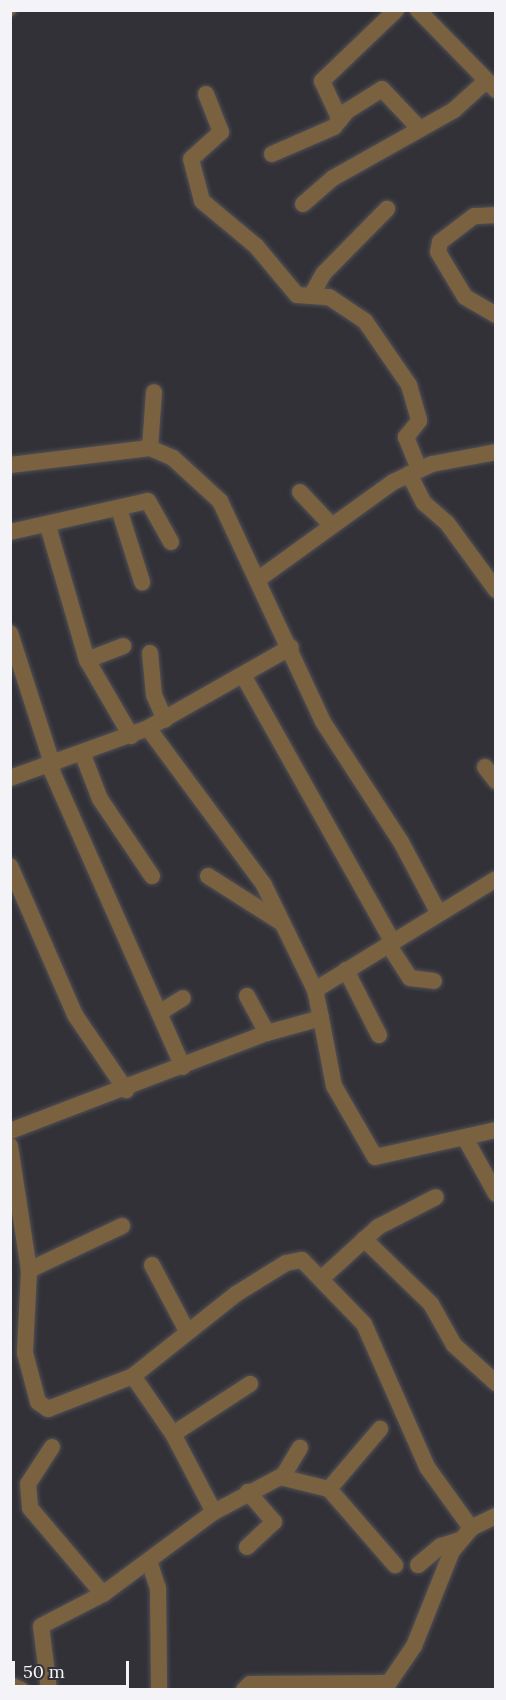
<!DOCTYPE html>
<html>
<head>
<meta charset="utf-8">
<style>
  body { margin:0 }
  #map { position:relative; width:506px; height:1700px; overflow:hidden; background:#323137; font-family:Lora,serif }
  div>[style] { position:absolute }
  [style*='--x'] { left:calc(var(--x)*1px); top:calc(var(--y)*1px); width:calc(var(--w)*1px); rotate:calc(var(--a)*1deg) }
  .roads { filter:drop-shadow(0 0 2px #515056) drop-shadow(0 0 2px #515056) }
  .service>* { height:9px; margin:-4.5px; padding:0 4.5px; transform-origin:4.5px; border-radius:4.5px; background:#7a6240 }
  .minor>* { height:16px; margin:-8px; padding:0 8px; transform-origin:8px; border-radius:8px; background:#7a6240 }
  span { translate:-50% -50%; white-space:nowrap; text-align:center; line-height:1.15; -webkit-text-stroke:6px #323137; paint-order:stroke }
  .frame { position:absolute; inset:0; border:12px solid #f4f3f7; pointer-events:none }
  .scale { position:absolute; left:12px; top:1661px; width:117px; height:27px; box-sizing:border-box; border:3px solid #f4f3f7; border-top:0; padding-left:8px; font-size:18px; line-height:21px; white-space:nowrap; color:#f4f3f7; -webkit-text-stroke:4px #323137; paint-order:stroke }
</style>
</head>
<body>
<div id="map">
  <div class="roads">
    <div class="service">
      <div style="--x:10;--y:11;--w:1;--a:-45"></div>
    </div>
    <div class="minor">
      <div style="--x:418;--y:10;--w:112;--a:45.7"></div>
      <div style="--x:206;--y:94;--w:41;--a:68.5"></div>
      <div style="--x:221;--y:132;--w:40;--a:138"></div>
      <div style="--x:191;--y:159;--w:43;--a:75.3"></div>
      <div style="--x:202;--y:201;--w:70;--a:39.8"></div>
      <div style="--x:256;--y:246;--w:64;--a:50.1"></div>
      <div style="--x:297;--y:295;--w:32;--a:4"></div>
      <div style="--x:329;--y:297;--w:43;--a:33.7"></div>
      <div style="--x:365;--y:321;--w:78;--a:55.5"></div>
      <div style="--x:409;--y:385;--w:37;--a:74"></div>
      <div style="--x:419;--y:421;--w:21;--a:129"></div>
      <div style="--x:406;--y:437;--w:35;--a:68"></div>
      <div style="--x:340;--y:120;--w:43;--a:-114.8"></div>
      <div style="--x:322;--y:81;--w:103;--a:-43.8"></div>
      <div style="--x:272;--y:154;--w:68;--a:-23.5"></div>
      <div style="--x:334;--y:127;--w:21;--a:-51"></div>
      <div style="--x:347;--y:111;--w:41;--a:-32.2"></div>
      <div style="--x:382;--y:89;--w:55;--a:46.5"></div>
      <div style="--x:303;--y:204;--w:40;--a:-41"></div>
      <div style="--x:333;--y:178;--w:139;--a:-29.3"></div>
      <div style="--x:454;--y:110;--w:43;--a:-42.2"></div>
      <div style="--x:496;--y:215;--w:22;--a:177"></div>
      <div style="--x:474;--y:216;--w:43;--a:142.6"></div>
      <div style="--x:440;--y:242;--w:10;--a:101"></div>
      <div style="--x:438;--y:252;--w:52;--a:59"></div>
      <div style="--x:465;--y:297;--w:36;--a:30"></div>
      <div style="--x:311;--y:296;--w:26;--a:-61"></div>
      <div style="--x:324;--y:273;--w:90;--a:-45.5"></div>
      <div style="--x:150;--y:448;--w:56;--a:-85.9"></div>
      <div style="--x:10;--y:465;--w:141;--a:-6.9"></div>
      <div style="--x:150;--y:448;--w:25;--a:23"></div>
      <div style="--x:173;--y:458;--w:64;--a:42.5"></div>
      <div style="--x:220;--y:501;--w:244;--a:65"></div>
      <div style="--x:323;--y:722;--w:143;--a:57"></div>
      <div style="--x:401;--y:842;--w:79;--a:62.1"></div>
      <div style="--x:409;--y:474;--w:33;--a:63"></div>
      <div style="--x:424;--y:503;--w:30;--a:41"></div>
      <div style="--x:447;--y:523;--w:83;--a:53.8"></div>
      <div style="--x:300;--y:492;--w:45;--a:46.8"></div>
      <div style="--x:119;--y:509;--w:77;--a:72.5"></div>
      <div style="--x:48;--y:526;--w:140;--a:73.8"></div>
      <div style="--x:87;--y:660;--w:88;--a:59.9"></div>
      <div style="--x:10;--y:532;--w:141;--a:-12.7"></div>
      <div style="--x:148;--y:501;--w:47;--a:60.7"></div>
      <div style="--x:260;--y:578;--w:164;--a:-35.8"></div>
      <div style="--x:393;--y:482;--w:43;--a:-24.8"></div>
      <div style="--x:432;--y:464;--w:65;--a:-10.6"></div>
      <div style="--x:10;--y:633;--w:140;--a:72.1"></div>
      <div style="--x:150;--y:653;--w:42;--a:84.6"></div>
      <div style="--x:154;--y:695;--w:27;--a:66"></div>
      <div style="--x:87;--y:660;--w:39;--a:-21"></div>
      <div style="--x:244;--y:677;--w:303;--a:60.7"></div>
      <div style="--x:148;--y:728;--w:195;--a:53.5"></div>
      <div style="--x:264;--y:885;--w:117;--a:64.1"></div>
      <div style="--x:83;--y:755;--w:47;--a:68.9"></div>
      <div style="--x:100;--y:799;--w:93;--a:56"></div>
      <div style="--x:50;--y:767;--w:328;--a:66.1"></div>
      <div style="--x:485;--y:767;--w:18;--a:52"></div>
      <div style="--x:10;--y:778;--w:147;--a:-19.9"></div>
      <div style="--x:148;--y:728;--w:164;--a:-29.5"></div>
      <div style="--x:10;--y:866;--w:163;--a:66.4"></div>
      <div style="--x:75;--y:1015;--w:91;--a:55.8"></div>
      <div style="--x:208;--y:876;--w:88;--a:32.4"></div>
      <div style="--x:388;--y:944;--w:40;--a:57.1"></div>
      <div style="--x:410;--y:978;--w:24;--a:7"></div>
      <div style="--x:346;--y:970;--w:73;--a:63.1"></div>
      <div style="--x:247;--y:996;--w:42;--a:61.6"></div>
      <div style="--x:159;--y:1013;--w:28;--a:-32"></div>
      <div style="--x:321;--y:1018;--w:69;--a:79.2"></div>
      <div style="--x:334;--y:1086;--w:82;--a:60"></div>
      <div style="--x:375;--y:1157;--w:124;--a:-12.6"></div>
      <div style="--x:10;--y:1131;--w:275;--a:-20.9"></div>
      <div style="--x:267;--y:1033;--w:56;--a:-15.5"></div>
      <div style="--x:321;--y:1018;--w:29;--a:-102"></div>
      <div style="--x:315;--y:990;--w:212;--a:-31.5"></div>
      <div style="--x:465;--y:1138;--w:64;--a:61"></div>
      <div style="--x:10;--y:1146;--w:125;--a:81.3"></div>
      <div style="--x:29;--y:1270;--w:83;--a:92.8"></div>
      <div style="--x:25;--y:1353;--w:51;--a:75.1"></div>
      <div style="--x:38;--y:1402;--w:12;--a:35"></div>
      <div style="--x:48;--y:1409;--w:91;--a:-21.2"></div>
      <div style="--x:133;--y:1376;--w:132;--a:-38.5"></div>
      <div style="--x:236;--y:1294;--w:59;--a:-31.8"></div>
      <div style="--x:286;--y:1263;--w:16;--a:-11"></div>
      <div style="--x:302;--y:1260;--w:89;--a:45.9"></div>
      <div style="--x:364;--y:1324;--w:156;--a:66.2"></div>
      <div style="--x:427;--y:1467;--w:75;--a:54.2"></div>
      <div style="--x:364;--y:1239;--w:93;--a:44.1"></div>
      <div style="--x:431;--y:1304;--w:47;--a:60.7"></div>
      <div style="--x:454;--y:1345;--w:57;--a:42.1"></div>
      <div style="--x:152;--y:1265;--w:75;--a:62.1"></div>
      <div style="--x:29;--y:1270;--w:103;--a:-25.3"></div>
      <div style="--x:322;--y:1278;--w:76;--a:-42.3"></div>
      <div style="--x:378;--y:1227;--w:65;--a:-27.3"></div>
      <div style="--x:133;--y:1376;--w:70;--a:55.4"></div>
      <div style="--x:173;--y:1434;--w:88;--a:62.3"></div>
      <div style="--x:173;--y:1434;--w:92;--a:-33"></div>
      <div style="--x:52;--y:1447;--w:44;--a:123"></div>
      <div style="--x:28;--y:1484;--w:24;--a:85"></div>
      <div style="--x:30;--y:1508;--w:113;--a:49.7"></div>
      <div style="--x:283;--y:1476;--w:33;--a:-59"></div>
      <div style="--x:329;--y:1489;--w:79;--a:-49.6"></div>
      <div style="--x:247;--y:1547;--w:37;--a:-43"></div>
      <div style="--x:274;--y:1522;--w:40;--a:-131"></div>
      <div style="--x:150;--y:1564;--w:25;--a:72"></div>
      <div style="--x:158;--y:1588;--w:102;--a:89.4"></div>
      <div style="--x:418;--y:1565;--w:30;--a:-40"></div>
      <div style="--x:441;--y:1546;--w:20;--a:-18"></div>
      <div style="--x:10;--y:1685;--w:12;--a:24"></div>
      <div style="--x:49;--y:1690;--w:64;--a:-97.1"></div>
      <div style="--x:41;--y:1626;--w:70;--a:-27.3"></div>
      <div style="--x:103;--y:1594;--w:138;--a:-36.5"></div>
      <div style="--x:214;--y:1512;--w:75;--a:-27.9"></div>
      <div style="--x:280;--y:1477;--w:50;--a:13.8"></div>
      <div style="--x:329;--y:1489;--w:101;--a:49"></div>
      <div style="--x:244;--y:1690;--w:8;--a:-45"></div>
      <div style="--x:250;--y:1684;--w:135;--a:-0.4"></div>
      <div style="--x:384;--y:1690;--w:53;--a:-55.7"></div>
      <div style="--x:414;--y:1646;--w:102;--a:-68.2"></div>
      <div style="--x:452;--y:1551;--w:30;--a:-50"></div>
      <div style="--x:471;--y:1528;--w:28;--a:-26"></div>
    </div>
  </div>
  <div class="frame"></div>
  <div class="scale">50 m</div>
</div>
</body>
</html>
